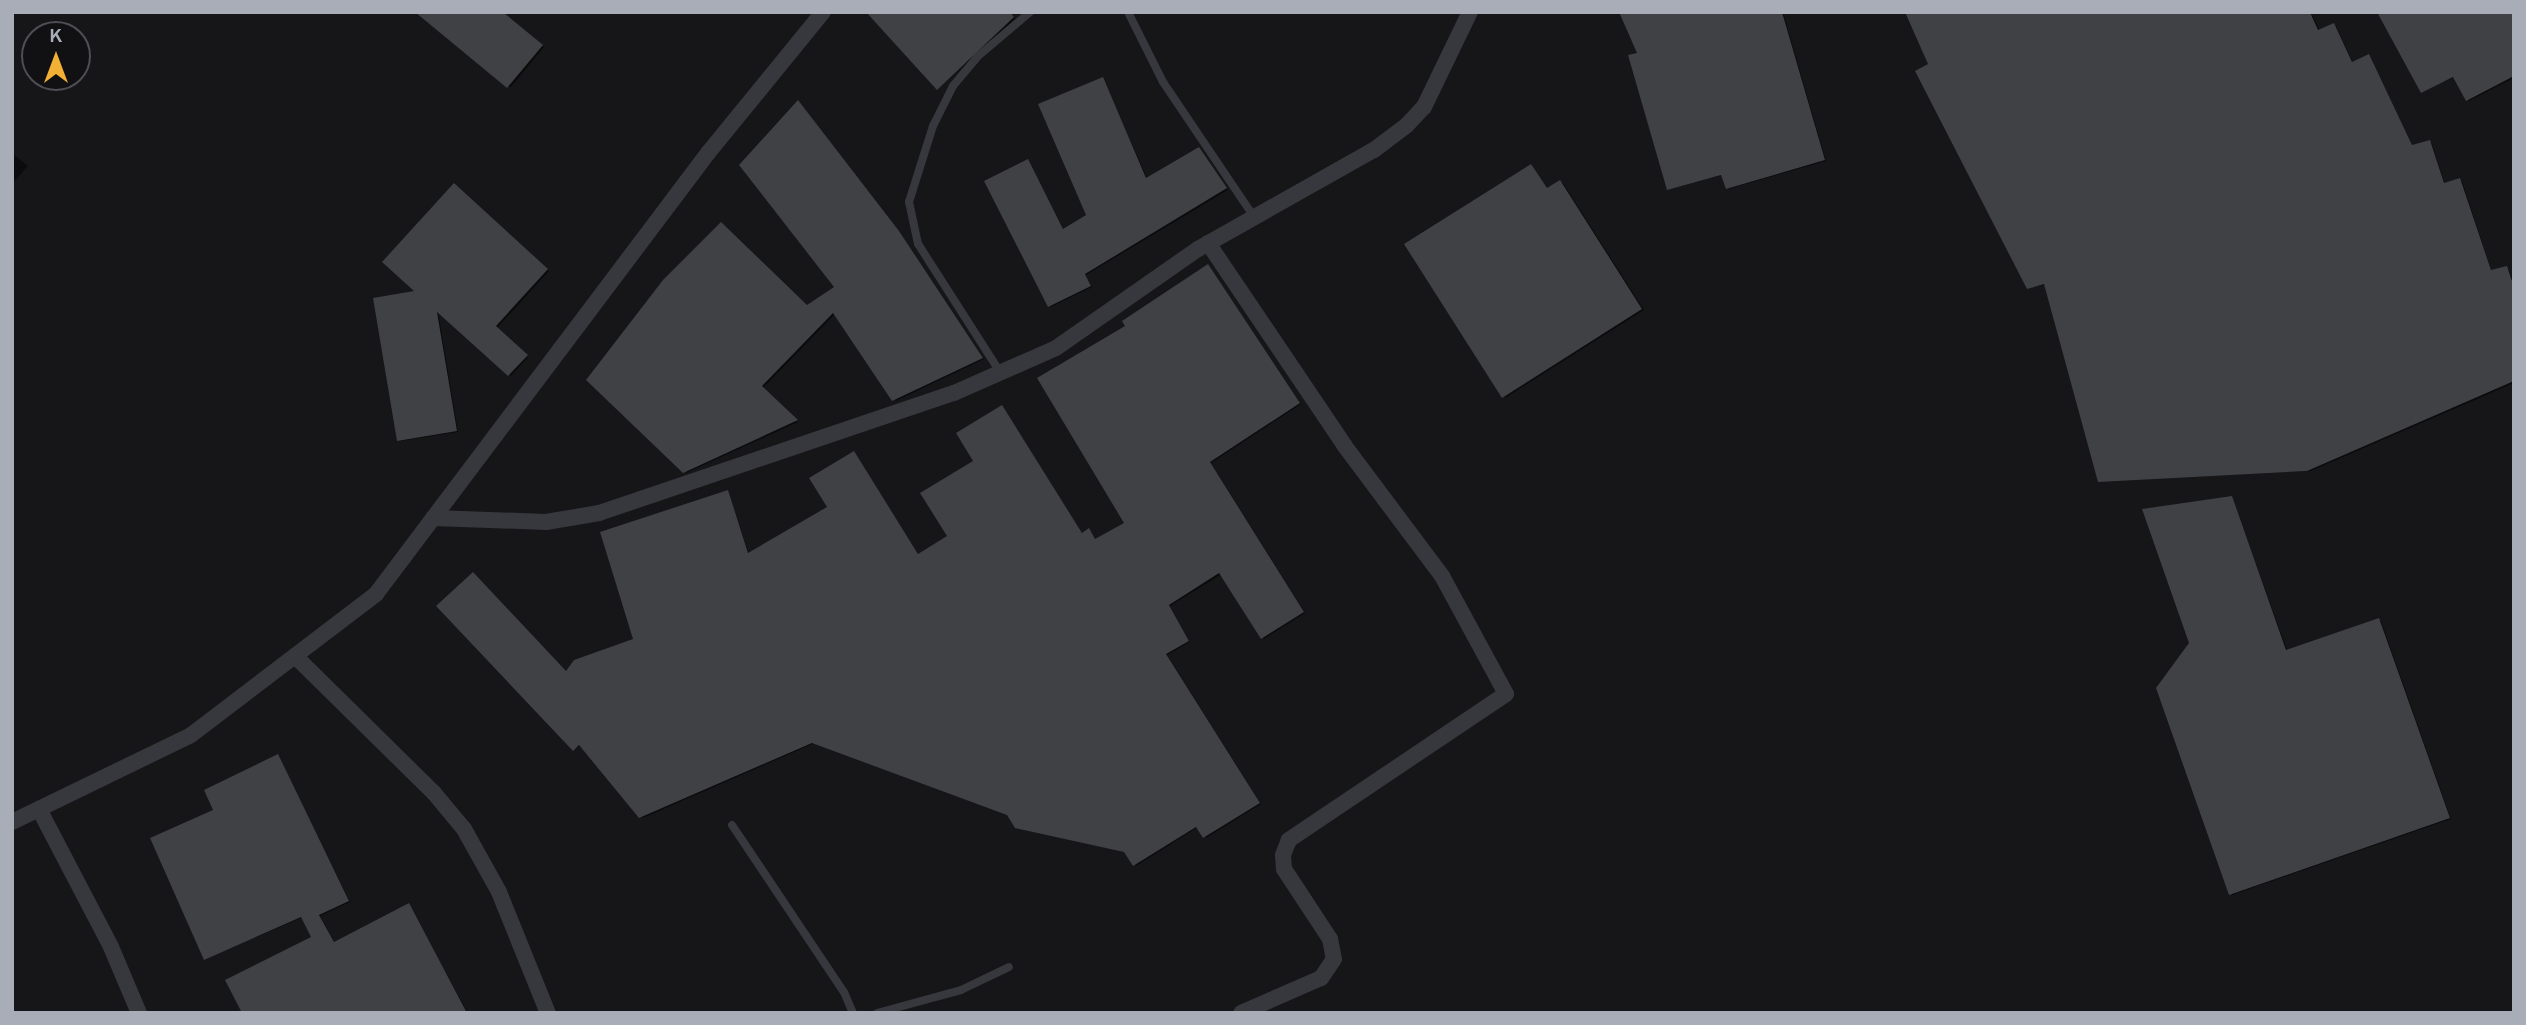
<!DOCTYPE html>
<html>
<head>
<meta charset="utf-8">
<style>
  body { margin:0 }
  #map { position:relative; width:2526px; height:1025px; overflow:hidden; background:#161618; font-family:Overpass,sans-serif }
  div>[style] { position:absolute }
  [style*='--x'] { left:calc(var(--x)*1px); top:calc(var(--y)*1px); width:calc(var(--w)*1px); rotate:calc(var(--a)*1deg) }
  .shadow>* { inset:0; background:#0007 }
  .building>* { inset:0; background:#404145 }
  .service>* { height:8px; margin:-4px; padding:0 4px; transform-origin:4px; border-radius:4px; background:#37383d }
  .minor>* { height:16px; margin:-8px; padding:0 8px; transform-origin:8px; border-radius:8px; background:#37383d }
  span { translate:-50% -50%; white-space:nowrap; text-align:center; line-height:1.15; -webkit-text-stroke:5px #111113; paint-order:stroke }
  .frame { position:absolute; inset:0; border:14px solid #a8adb8; pointer-events:none }
  .north { position:absolute; left:21px; top:21px; width:70px; height:70px; box-sizing:border-box; background:#111113; border:2px solid #4d4f55; border-radius:50%; rotate:0deg; font-size:19px; font-weight:700; line-height:28px; text-align:center; color:#a8adb8 }
  .north::after { content:''; display:block; margin:auto; width:24px; height:32px; background:#f2b134; clip-path:polygon(50% 0,100% 100%,50% 72%,0 100%) }
</style>
</head>
<body>
<div id="map">
  <div class="shadow">
    <div style="clip-path:polygon(501px 12px,544px 47px,511px 87px,508px 86px)"></div>
    <div style="clip-path:polygon(1009px 12px,1015px 19px,938px 89px)"></div>
    <div style="clip-path:polygon(1621px 12px,1783px 12px,1826px 161px,1729px 189px,1723px 175px,1669px 189px,1639px 54px)"></div>
    <div style="clip-path:polygon(1907px 12px,2311px 12px,2320px 31px,2336px 26px,2353px 63px,2371px 58px,2413px 147px,2432px 143px,2445px 185px,2462px 181px,2492px 272px,2509px 269px,2514px 284px,2514px 383px,2311px 471px,2099px 481px,2046px 285px,2028px 287px)"></div>
    <div style="clip-path:polygon(2514px 12px,2514px 78px,2469px 101px,2455px 77px,2423px 91px)"></div>
    <div style="clip-path:polygon(1103px 79px,1148px 180px,1201px 150px,1228px 190px,1086px 275px,1092px 287px,1051px 307px,1028px 161px,1064px 230px,1088px 216px)"></div>
    <div style="clip-path:polygon(800px 103px,901px 234px,984px 359px,896px 401px,835px 314px,763px 388px,798px 422px,686px 473px,808px 307px,836px 287px)"></div>
    <div style="clip-path:polygon(12px 153px,28px 166px,12px 184px)"></div>
    <div style="clip-path:polygon(1531px 166px,1548px 190px,1563px 183px,1644px 310px,1505px 398px)"></div>
    <div style="clip-path:polygon(456px 186px,549px 271px,497px 328px,528px 357px,511px 376px,438px 311px,458px 432px,401px 441px,418px 292px)"></div>
    <div style="clip-path:polygon(1210px 268px,1301px 404px,1211px 463px,1305px 613px,1264px 639px,1222px 574px,1170px 606px,1190px 642px,1167px 655px,1261px 804px,1206px 838px,1198px 827px,1136px 866px,1126px 852px,815px 743px,643px 818px,581px 746px,574px 749px,567px 673px,635px 640px,728px 491px,749px 554px,829px 507px,854px 453px,919px 555px,950px 537px,975px 462px,1002px 407px,1083px 534px,1091px 532px,1096px 541px,1127px 524px,1127px 326px)"></div>
    <div style="clip-path:polygon(2232px 498px,2288px 652px,2381px 621px,2451px 819px,2232px 895px,2191px 644px)"></div>
    <div style="clip-path:polygon(278px 756px,350px 902px,320px 916px,335px 943px,409px 905px,468px 1013px,244px 1013px,313px 938px,303px 917px,205px 959px,216px 811px)"></div>
  </div>
  <div class="building">
    <div style="clip-path:polygon(415px 12px,503px 12px,543px 45px,507px 88px)"></div>
    <div style="clip-path:polygon(866px 12px,1010px 12px,1014px 17px,937px 90px)"></div>
    <div style="clip-path:polygon(1619px 12px,1782px 12px,1825px 160px,1726px 189px,1721px 175px,1667px 190px,1628px 55px,1637px 53px)"></div>
    <div style="clip-path:polygon(1905px 12px,2310px 12px,2318px 30px,2334px 23px,2352px 62px,2369px 54px,2412px 145px,2430px 140px,2444px 183px,2460px 178px,2491px 270px,2507px 266px,2514px 287px,2514px 381px,2307px 471px,2098px 482px,2044px 284px,2027px 289px,1915px 71px,1928px 64px)"></div>
    <div style="clip-path:polygon(2377px 12px,2514px 12px,2514px 76px,2466px 101px,2453px 77px,2421px 93px)"></div>
    <div style="clip-path:polygon(1103px 77px,1146px 178px,1199px 147px,1227px 188px,1085px 274px,1091px 286px,1048px 307px,984px 181px,1028px 159px,1063px 229px,1086px 215px,1038px 104px)"></div>
    <div style="clip-path:polygon(798px 100px,899px 231px,983px 358px,892px 401px,833px 313px,762px 386px,798px 420px,683px 473px,586px 380px,663px 280px,721px 222px,807px 305px,834px 287px,739px 165px)"></div>
    <div style="clip-path:polygon(1531px 164px,1547px 188px,1560px 180px,1642px 309px,1502px 398px,1404px 244px)"></div>
    <div style="clip-path:polygon(454px 183px,548px 269px,496px 326px,528px 355px,508px 376px,437px 312px,457px 431px,397px 441px,373px 298px,414px 291px,382px 262px)"></div>
    <div style="clip-path:polygon(1208px 264px,1300px 403px,1210px 462px,1304px 612px,1261px 639px,1219px 573px,1169px 605px,1189px 641px,1166px 654px,1260px 803px,1203px 838px,1196px 827px,1133px 866px,1124px 852px,1015px 828px,1007px 815px,812px 743px,639px 818px,579px 745px,573px 751px,436px 606px,473px 572px,566px 671px,574px 660px,633px 639px,600px 532px,728px 490px,748px 553px,827px 507px,809px 478px,854px 451px,918px 554px,947px 536px,920px 493px,973px 461px,956px 433px,1002px 405px,1082px 533px,1089px 528px,1095px 539px,1124px 523px,1037px 378px,1125px 326px,1122px 321px)"></div>
    <div style="clip-path:polygon(2232px 496px,2286px 650px,2379px 618px,2450px 818px,2229px 895px,2156px 688px,2189px 643px,2142px 509px)"></div>
    <div style="clip-path:polygon(278px 754px,349px 901px,319px 915px,334px 942px,409px 903px,467px 1013px,242px 1013px,225px 980px,311px 937px,301px 917px,204px 960px,150px 838px,213px 810px,204px 790px)"></div>
  </div>
  <div class="service">
    <div style="--x:1128;--y:12;--w:78;--a:63.4"></div>
    <div style="--x:1163;--y:82;--w:163;--a:56"></div>
    <div style="--x:1000;--y:372;--w:152;--a:-122.6"></div>
    <div style="--x:918;--y:244;--w:43;--a:-102.1"></div>
    <div style="--x:909;--y:202;--w:80;--a:-72.5"></div>
    <div style="--x:933;--y:126;--w:45;--a:-63.4"></div>
    <div style="--x:953;--y:86;--w:38;--a:-50"></div>
    <div style="--x:977;--y:57;--w:70;--a:-40.3"></div>
    <div style="--x:732;--y:825;--w:201;--a:56.2"></div>
    <div style="--x:844;--y:992;--w:23;--a:67"></div>
    <div style="--x:877;--y:1013;--w:87;--a:-15.3"></div>
    <div style="--x:961;--y:990;--w:53;--a:-25.6"></div>
  </div>
  <div class="minor">
    <div style="--x:1208;--y:243;--w:244;--a:56"></div>
    <div style="--x:1344;--y:445;--w:164;--a:53.2"></div>
    <div style="--x:1442;--y:576;--w:134;--a:61.5"></div>
    <div style="--x:1506;--y:694;--w:262;--a:146.1"></div>
    <div style="--x:1289;--y:840;--w:16;--a:112"></div>
    <div style="--x:1283;--y:855;--w:14;--a:86"></div>
    <div style="--x:1284;--y:869;--w:84;--a:56.7"></div>
    <div style="--x:1330;--y:939;--w:20;--a:79"></div>
    <div style="--x:1334;--y:959;--w:23;--a:124"></div>
    <div style="--x:1321;--y:978;--w:87;--a:156.4"></div>
    <div style="--x:433;--y:518;--w:113;--a:2"></div>
    <div style="--x:546;--y:522;--w:54;--a:-9.6"></div>
    <div style="--x:599;--y:513;--w:375;--a:-18.7"></div>
    <div style="--x:954;--y:393;--w:111;--a:-23.8"></div>
    <div style="--x:1056;--y:348;--w:173;--a:-34.9"></div>
    <div style="--x:1198;--y:249;--w:202;--a:-29.4"></div>
    <div style="--x:1374;--y:150;--w:40;--a:-37"></div>
    <div style="--x:1406;--y:126;--w:26;--a:-47"></div>
    <div style="--x:1424;--y:107;--w:106;--a:-64.2"></div>
    <div style="--x:295;--y:656;--w:195;--a:44.6"></div>
    <div style="--x:434;--y:793;--w:47;--a:50.2"></div>
    <div style="--x:464;--y:829;--w:72;--a:60.9"></div>
    <div style="--x:499;--y:892;--w:131;--a:68"></div>
    <div style="--x:39;--y:809;--w:156;--a:62.4"></div>
    <div style="--x:111;--y:947;--w:72;--a:67"></div>
    <div style="--x:12;--y:822;--w:199;--a:-25.9"></div>
    <div style="--x:191;--y:735;--w:233;--a:-37.3"></div>
    <div style="--x:376;--y:594;--w:552;--a:-53.03"></div>
    <div style="--x:708;--y:153;--w:182;--a:-50.8"></div>
  </div>
  <div class="frame"></div>
  <div class="north">K</div>
</div>
</body>
</html>
